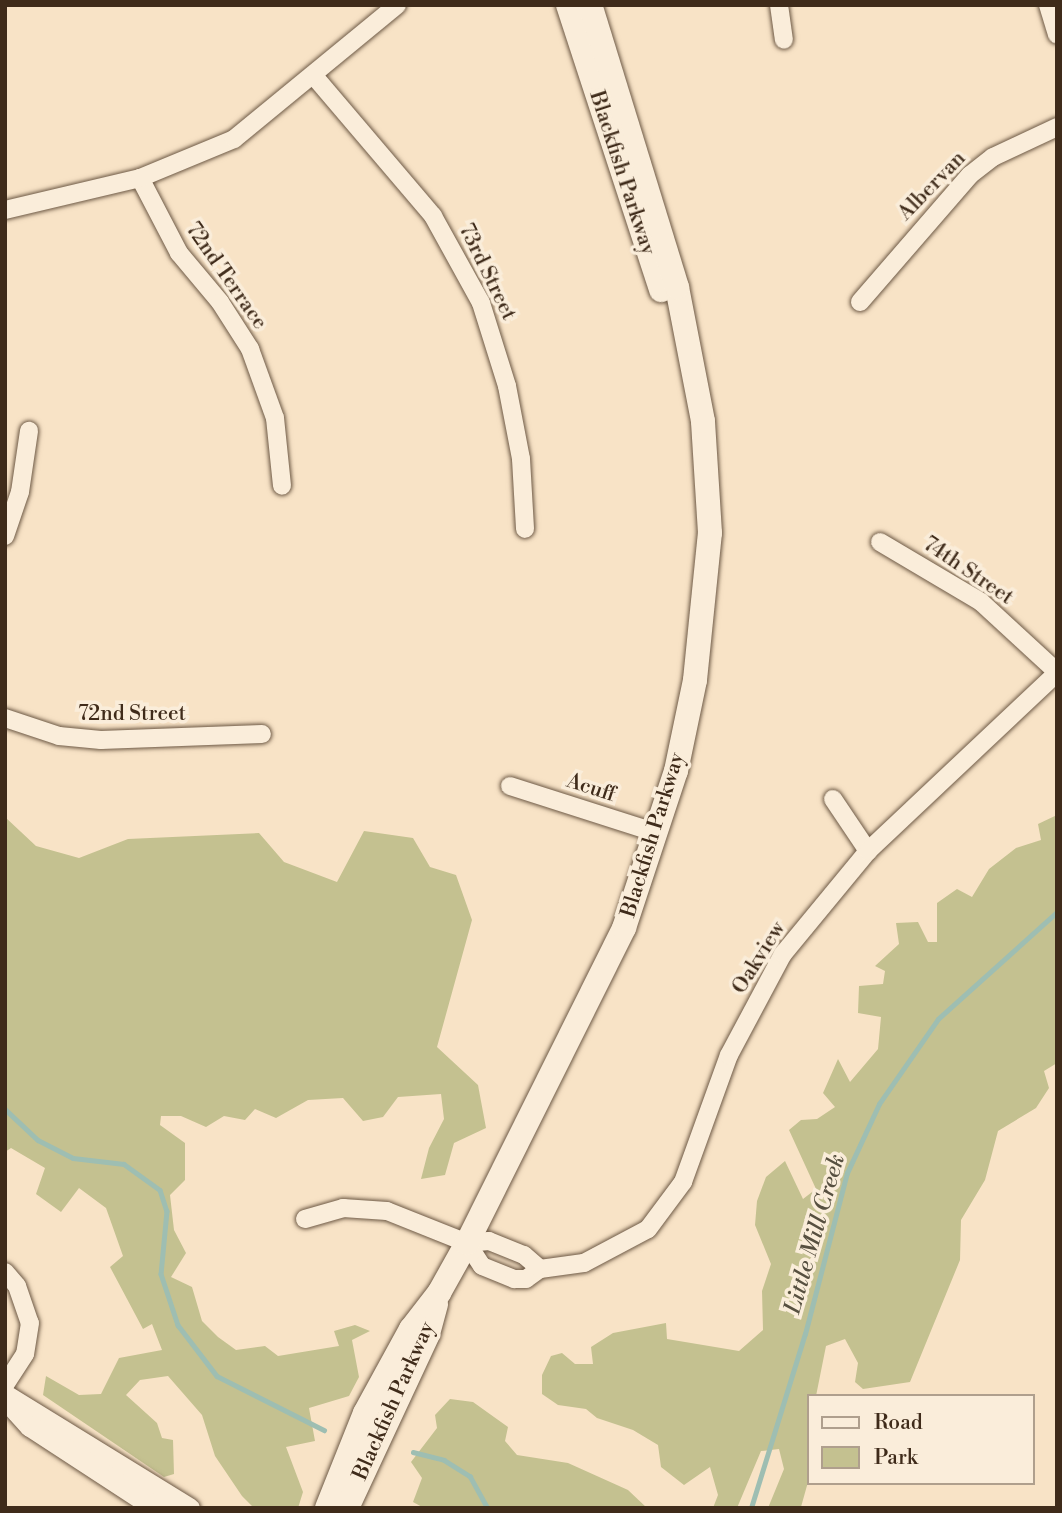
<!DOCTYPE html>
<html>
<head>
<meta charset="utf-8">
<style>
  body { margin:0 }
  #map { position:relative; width:1062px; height:1513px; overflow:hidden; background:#f8e3c6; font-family:"Libre Bodoni",serif }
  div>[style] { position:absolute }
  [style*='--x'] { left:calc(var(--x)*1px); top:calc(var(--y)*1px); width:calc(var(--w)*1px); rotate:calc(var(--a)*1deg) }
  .green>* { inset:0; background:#c4c190 }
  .stream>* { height:4.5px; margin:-2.25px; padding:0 2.25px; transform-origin:2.25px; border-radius:2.25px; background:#9ebeb2 }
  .roads { filter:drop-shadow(0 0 2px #6d5945) drop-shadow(0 0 2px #6d5945) }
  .minor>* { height:18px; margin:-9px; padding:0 9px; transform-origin:9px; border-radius:9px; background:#faedda }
  .tertiary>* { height:21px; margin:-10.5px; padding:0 10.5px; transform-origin:10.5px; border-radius:10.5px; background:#faedda }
  .secondary>* { height:24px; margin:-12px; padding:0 12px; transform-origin:12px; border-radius:12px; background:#faedda }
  span { translate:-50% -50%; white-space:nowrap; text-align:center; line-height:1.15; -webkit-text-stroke:7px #faedda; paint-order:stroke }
  .street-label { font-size:21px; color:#3f2b1a }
  .water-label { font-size:23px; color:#575040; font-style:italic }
  .frame { position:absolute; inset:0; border:7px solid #3f2b1a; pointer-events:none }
  .legend { position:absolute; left:807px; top:1394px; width:228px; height:91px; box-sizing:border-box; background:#faedda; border:2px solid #af9f8d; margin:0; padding:9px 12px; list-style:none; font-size:21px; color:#3f2b1a }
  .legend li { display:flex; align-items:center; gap:14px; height:35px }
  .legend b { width:35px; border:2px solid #af9f8d }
</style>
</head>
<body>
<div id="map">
  <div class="green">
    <div style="clip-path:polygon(1057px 815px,1057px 1063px,1044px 1071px,1049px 1088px,1036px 1108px,998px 1131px,985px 1180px,961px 1220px,960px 1260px,910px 1382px,863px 1389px,855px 1382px,858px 1363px,845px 1339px,826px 1346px,816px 1396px,808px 1396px,808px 1482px,801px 1507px,768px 1508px,784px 1469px,779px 1449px,761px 1451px,737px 1508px,713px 1508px,718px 1495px,710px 1467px,684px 1485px,661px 1467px,658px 1445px,633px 1430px,597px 1418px,586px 1409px,558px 1405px,542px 1394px,542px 1375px,551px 1356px,562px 1353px,575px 1364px,593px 1364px,591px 1347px,613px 1333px,666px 1323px,667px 1339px,739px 1351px,763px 1330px,762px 1291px,771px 1264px,755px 1225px,757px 1201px,766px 1177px,785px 1161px,803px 1199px,816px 1189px,789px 1130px,801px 1120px,817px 1119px,835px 1107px,823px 1093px,838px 1059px,850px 1082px,878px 1049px,881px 1017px,858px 1013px,859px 986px,883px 984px,885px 971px,875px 966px,899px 944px,896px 923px,918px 922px,928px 942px,937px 942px,937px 903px,957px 889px,972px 897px,989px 869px,1016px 848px,1041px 840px,1038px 824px)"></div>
    <div style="clip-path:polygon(5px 817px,36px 846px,79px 858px,128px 839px,259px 833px,284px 862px,337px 882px,364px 831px,413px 838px,430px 867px,456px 875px,472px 920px,437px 1047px,478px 1085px,486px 1128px,454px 1143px,445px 1175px,421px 1179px,429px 1148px,444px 1119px,441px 1094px,398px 1097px,383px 1117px,363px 1121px,343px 1098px,308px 1100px,276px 1118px,255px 1109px,245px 1120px,224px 1116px,206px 1127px,181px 1116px,161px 1116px,160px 1125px,185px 1143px,185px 1180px,170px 1195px,174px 1230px,186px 1253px,171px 1277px,192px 1287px,202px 1321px,218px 1337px,236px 1350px,265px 1346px,278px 1356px,339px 1346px,334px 1331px,355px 1325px,370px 1331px,352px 1340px,359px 1377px,349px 1396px,309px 1408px,315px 1441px,286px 1447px,303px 1492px,298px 1508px,254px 1508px,242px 1496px,215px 1456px,202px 1415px,168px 1376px,140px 1380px,126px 1395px,157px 1423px,162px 1438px,173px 1440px,174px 1474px,164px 1477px,43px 1395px,46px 1376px,79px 1395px,101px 1394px,119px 1358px,162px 1350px,152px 1324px,143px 1329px,110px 1267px,123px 1256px,106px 1208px,79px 1188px,61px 1212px,36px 1194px,45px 1168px,11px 1148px,5px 1152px)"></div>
    <div style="clip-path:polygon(450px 1399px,473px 1402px,508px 1427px,505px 1441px,517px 1455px,568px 1463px,628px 1490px,647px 1508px,424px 1508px,413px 1502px,422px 1478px,411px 1462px,437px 1428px,435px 1415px)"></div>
  </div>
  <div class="stream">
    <div style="--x:5;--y:1109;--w:45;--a:43.2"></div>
    <div style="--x:38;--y:1140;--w:39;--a:27"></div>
    <div style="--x:73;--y:1158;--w:51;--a:6.7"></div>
    <div style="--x:124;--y:1164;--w:44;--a:35.8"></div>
    <div style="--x:160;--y:1190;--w:22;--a:72"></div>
    <div style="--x:167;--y:1211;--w:63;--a:95.4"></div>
    <div style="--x:161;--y:1274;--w:54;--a:71.6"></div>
    <div style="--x:178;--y:1325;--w:64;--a:52.6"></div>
    <div style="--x:217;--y:1376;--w:120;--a:26.8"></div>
    <div style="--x:413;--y:1452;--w:32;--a:14"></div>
    <div style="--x:444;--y:1460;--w:31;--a:32"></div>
    <div style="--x:470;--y:1476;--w:37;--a:61"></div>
    <div style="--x:751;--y:1508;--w:182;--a:-72.8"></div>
    <div style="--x:805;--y:1334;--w:166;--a:-75.4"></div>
    <div style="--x:847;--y:1173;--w:76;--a:-65.1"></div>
    <div style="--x:879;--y:1104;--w:103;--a:-55.2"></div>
    <div style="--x:938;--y:1019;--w:160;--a:-42"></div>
  </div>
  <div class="roads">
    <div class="minor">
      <div style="--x:779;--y:5;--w:35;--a:82"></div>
      <div style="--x:1048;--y:5;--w:31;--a:73"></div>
      <div style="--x:314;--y:76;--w:184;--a:49.6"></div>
      <div style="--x:433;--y:216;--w:99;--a:61.1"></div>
      <div style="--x:481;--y:303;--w:87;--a:72.6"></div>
      <div style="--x:507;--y:386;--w:74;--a:79.1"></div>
      <div style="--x:521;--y:459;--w:70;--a:86.7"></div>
      <div style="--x:140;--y:178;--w:85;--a:62.5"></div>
      <div style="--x:179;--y:253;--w:64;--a:50.1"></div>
      <div style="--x:220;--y:302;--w:56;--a:57.4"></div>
      <div style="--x:250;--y:349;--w:73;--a:70.1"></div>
      <div style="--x:275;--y:418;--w:68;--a:84.1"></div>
      <div style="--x:5;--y:210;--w:139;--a:-13.3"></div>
      <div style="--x:140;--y:178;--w:102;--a:-22.5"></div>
      <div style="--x:234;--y:139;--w:211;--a:-39.4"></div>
      <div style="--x:860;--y:302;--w:168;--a:-49.1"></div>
      <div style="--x:970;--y:175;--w:29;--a:-38"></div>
      <div style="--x:993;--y:157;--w:71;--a:-25.1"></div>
      <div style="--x:5;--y:536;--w:46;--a:-71.2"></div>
      <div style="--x:20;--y:492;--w:62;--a:-81.6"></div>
      <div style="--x:880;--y:542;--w:117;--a:30.7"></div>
      <div style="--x:981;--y:602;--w:103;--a:42.6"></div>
      <div style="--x:5;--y:718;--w:57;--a:18.4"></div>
      <div style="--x:59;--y:736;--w:42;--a:5.4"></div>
      <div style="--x:101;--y:740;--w:161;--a:-2.1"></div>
      <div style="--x:510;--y:786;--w:154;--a:17.7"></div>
      <div style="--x:833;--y:799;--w:63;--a:56.1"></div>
      <div style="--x:305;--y:1219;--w:40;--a:-16"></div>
      <div style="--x:343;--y:1208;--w:44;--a:3.9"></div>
      <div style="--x:387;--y:1211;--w:86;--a:21.8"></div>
      <div style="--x:467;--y:1243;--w:27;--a:57"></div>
      <div style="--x:482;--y:1266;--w:35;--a:22"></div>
      <div style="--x:514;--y:1279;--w:12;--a:0"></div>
      <div style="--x:526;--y:1279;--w:17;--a:-36"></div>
      <div style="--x:540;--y:1269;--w:44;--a:-7.8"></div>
      <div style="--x:584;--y:1263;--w:72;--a:-28"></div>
      <div style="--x:648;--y:1229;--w:59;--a:-53.3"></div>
      <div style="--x:683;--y:1182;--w:135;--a:-70.1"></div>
      <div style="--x:729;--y:1055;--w:115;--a:-61.9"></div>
      <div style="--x:783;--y:954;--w:134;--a:-50.5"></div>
      <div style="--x:868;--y:851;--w:260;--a:-43.3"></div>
      <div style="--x:467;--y:1243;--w:22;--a:-5"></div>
      <div style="--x:489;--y:1241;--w:38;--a:22"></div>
      <div style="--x:524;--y:1255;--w:21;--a:41"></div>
      <div style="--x:5;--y:1272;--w:18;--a:49"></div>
      <div style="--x:17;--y:1286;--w:39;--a:71"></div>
      <div style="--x:30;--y:1323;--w:31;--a:99"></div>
      <div style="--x:25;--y:1354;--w:37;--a:123"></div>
    </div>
    <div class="tertiary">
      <div style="--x:5;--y:1395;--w:216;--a:31.6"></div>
      <div style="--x:9;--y:1403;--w:31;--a:48"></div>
      <div style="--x:30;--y:1426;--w:150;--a:33.1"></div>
    </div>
    <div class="secondary">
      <div style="--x:568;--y:5;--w:300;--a:71.9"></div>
      <div style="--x:327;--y:1508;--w:102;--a:-68.2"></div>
      <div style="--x:365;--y:1413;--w:96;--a:-61.3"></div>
      <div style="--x:411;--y:1329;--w:46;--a:-52.1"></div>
      <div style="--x:439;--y:1293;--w:57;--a:-60.8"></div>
      <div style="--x:467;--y:1243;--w:352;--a:-63.5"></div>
      <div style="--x:624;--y:928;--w:165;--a:-71.7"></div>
      <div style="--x:676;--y:771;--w:93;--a:-78.2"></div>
      <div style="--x:695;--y:680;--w:148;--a:-84.2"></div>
      <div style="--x:710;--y:533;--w:112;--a:-93.6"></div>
      <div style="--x:703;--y:421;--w:136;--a:-101"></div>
      <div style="--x:677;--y:287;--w:295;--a:-107.1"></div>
      <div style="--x:347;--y:1508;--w:192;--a:-65"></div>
      <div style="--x:428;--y:1334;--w:31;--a:-75"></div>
    </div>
  </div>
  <div class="street-label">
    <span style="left:622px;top:173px;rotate:72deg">Blackfish Parkway</span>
    <span style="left:932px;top:186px;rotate:-46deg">Albervan</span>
    <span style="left:487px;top:272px;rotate:64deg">73rd Street</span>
    <span style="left:226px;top:276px;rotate:55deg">72nd Terrace</span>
    <span style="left:968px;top:571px;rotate:34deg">74th Street</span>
    <span style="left:132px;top:714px">72nd Street</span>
    <span style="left:591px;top:788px;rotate:18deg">Acuff</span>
    <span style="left:653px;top:835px;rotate:-73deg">Blackfish Parkway</span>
    <span style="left:759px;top:958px;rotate:-58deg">Oakview</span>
    <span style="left:394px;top:1401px;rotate:-66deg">Blackfish Parkway</span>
  </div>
  <div class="water-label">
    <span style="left:815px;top:1234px;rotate:-74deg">Little Mill Creek</span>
  </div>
  <div class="frame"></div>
  <ul class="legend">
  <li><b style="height:9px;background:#faedda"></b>Road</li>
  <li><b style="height:19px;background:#c4c190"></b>Park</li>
  </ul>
</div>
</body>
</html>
